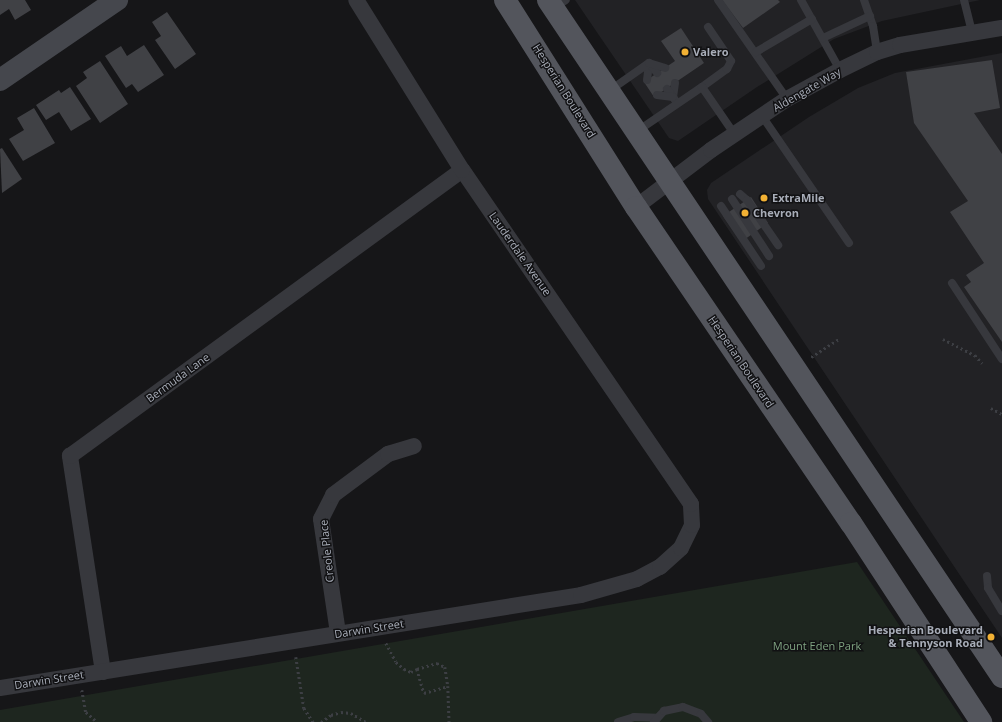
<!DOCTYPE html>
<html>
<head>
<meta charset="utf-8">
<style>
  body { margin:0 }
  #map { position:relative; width:1002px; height:722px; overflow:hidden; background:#161618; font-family:"Open Sans",sans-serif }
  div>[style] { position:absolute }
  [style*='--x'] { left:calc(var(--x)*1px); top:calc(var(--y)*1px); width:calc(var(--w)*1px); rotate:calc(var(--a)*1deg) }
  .built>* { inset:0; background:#222225 }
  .green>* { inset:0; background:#1e261f }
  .building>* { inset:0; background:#404145 }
  .path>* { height:2.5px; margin-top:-1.25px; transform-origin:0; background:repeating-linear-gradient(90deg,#3d3f44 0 2px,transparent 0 5px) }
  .lane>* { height:8px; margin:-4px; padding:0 4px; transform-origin:4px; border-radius:4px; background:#37383d }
  .street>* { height:16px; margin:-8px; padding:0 8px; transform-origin:8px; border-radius:8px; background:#37383d }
  .secondary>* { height:22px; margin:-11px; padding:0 11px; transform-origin:11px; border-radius:11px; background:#45474d }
  .primary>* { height:22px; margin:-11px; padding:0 11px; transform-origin:11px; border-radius:11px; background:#53555c }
  .dots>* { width:11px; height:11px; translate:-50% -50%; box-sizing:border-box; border:2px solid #111113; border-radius:50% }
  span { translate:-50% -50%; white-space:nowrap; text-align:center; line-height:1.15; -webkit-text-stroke:3px #111113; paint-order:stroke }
  .poi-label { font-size:11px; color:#a8adb8; font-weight:700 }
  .left { translate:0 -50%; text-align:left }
  .right { translate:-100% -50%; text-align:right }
  .street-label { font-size:11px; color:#a8adb8 }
  .park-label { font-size:11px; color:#7fa381 }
</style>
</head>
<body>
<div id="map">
  <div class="built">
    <div style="clip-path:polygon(575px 0,980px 0,882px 21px,834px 39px,757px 87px,678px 141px,669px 138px)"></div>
    <div style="clip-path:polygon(1002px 53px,1002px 638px,708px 199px,707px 190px,711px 183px,809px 117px,858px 88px,895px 73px)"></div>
  </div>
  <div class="green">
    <div style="clip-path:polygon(857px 562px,964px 722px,0 722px,0 710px)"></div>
  </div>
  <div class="building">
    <div style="clip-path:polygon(0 0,25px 0,31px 10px,15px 20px,9px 9px,0 15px)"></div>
    <div style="clip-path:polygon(722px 0,778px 0,780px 2px,743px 28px)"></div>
    <div style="clip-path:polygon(167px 12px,196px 54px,175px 69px,155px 40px,161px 36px,152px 22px)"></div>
    <div style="clip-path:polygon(681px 28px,704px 63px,654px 97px,644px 82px,675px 61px,661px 41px)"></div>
    <div style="clip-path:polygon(144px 45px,164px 75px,138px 92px,132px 84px,126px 88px,105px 56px,121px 46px,127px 56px)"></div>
    <div style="clip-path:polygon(992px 60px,1000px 108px,974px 113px,1002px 154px,1002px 342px,964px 287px,971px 282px,966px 275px,984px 263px,950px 212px,968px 201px,914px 123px,906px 72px)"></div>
    <div style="clip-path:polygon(100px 61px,128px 104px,100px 123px,76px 86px,87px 78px,83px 72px)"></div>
    <div style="clip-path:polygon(70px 87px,91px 119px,71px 131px,59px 112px,46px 120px,36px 105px,59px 90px,61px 93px)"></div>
    <div style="clip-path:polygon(34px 108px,55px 143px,23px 161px,9px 139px,24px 130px,17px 118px)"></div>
    <div style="clip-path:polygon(2px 148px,22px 179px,2px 193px,0 149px)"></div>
    <div style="clip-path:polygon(751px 197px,768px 223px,741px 242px,723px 216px)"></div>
  </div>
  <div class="path">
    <div style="--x:943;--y:339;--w:36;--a:27"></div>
    <div style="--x:975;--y:355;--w:11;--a:49"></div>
    <div style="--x:811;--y:357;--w:33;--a:-33"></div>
    <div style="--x:991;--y:408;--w:13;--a:29"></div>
    <div style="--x:386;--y:643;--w:21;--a:62"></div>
    <div style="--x:396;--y:662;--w:11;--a:41"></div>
    <div style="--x:404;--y:669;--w:8;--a:23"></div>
    <div style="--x:411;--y:672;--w:7;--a:-27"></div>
    <div style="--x:417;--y:669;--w:25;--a:74"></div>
    <div style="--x:424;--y:693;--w:25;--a:-16"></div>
    <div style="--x:448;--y:686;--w:36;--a:88"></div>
    <div style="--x:296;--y:657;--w:52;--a:81.1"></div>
    <div style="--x:304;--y:708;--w:17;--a:57"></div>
    <div style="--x:417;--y:669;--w:21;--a:-17"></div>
    <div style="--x:437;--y:663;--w:9;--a:27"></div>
    <div style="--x:445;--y:667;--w:19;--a:81"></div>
    <div style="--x:82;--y:690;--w:22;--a:80"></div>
    <div style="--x:86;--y:712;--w:15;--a:42"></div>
    <div style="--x:321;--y:722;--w:12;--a:-35"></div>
    <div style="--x:331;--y:715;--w:10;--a:-17"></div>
    <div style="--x:341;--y:712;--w:10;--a:6"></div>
    <div style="--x:351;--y:713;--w:17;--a:31"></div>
  </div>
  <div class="lane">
    <div style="--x:718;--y:0;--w:121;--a:55.1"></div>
    <div style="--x:801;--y:0;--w:80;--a:60.9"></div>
    <div style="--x:864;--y:0;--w:28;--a:71"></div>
    <div style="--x:873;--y:26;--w:26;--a:81"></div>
    <div style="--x:964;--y:0;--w:34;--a:76"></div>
    <div style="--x:554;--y:8;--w:14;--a:-34"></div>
    <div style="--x:823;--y:38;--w:52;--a:-25.1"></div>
    <div style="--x:756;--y:52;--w:65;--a:-30.5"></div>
    <div style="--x:647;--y:80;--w:17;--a:-83"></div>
    <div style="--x:649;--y:63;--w:13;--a:51"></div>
    <div style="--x:675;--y:83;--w:14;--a:98"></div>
    <div style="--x:673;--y:97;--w:7;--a:56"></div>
    <div style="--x:702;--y:87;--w:31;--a:-36"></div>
    <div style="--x:727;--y:69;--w:9;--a:-63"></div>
    <div style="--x:731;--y:61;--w:41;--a:-124.1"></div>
    <div style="--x:667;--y:89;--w:10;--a:53"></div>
    <div style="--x:609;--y:91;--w:49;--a:-35"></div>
    <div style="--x:649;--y:63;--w:17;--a:17"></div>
    <div style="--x:657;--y:95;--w:16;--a:7"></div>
    <div style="--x:762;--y:116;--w:154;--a:55.6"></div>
    <div style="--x:636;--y:132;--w:80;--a:-34.3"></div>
    <div style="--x:702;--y:87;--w:58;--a:55.5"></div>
    <div style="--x:740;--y:194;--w:9;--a:41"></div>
    <div style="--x:747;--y:200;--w:55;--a:55.4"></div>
    <div style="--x:732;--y:199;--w:68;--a:57"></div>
    <div style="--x:721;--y:206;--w:72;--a:56.3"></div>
    <div style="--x:952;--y:283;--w:91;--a:56.7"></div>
    <div style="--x:987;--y:576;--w:12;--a:85"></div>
    <div style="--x:988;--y:588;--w:27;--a:59"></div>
    <div style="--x:618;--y:722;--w:17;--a:-17"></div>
    <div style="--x:634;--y:717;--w:23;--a:2"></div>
    <div style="--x:654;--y:722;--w:15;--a:-48"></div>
    <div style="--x:664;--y:711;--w:19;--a:-12"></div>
    <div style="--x:683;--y:707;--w:19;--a:21"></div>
    <div style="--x:701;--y:714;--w:11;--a:49"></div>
  </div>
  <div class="street">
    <div style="--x:636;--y:207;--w:94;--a:-37.2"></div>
    <div style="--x:711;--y:150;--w:92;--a:-33.9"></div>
    <div style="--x:787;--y:99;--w:60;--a:-28.7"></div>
    <div style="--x:840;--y:70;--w:41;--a:-25.9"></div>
    <div style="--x:877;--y:52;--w:24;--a:-17"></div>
    <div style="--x:900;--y:45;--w:103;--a:-9.5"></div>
    <div style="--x:338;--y:633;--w:115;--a:-98.5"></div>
    <div style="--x:321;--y:519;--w:27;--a:-63"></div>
    <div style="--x:333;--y:495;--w:69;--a:-36.7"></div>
    <div style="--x:388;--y:454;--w:27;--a:-17"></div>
    <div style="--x:103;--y:672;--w:219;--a:-98.7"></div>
    <div style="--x:70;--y:456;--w:485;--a:-36.1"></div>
    <div style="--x:0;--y:688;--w:588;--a:-9.09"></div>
    <div style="--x:581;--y:595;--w:58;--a:-15.9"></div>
    <div style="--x:637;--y:579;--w:26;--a:-28"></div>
    <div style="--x:660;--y:567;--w:28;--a:-42"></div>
    <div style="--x:681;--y:548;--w:25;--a:-64"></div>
    <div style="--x:692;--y:525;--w:21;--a:-93"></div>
    <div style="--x:691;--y:504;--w:405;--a:-124.4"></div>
    <div style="--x:462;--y:170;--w:200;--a:-121.9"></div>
  </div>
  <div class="secondary">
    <div style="--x:0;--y:80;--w:142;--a:-34.4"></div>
  </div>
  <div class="primary">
    <div style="--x:505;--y:0;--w:245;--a:57.7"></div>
    <div style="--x:636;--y:207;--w:382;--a:55.8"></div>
    <div style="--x:851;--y:523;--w:238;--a:56.8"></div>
    <div style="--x:548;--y:0;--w:815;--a:56.15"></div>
  </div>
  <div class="dots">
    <div style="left:685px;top:52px;background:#f2b134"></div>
    <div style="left:764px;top:198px;background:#f2b134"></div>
    <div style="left:745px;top:213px;background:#f2b134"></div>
    <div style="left:991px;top:637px;background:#f2b134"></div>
  </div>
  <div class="poi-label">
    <span class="left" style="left:693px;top:52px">Valero</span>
    <span class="left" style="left:772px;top:198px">ExtraMile</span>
    <span class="left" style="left:753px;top:213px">Chevron</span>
    <span class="right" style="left:983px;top:637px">Hesperian Boulevard<br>&amp; Tennyson Road</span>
  </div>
  <div class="street-label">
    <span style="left:807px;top:90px;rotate:-30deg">Aldengate Way</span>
    <span style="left:564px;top:91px;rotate:58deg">Hesperian Boulevard</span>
    <span style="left:520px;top:254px;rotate:55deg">Lauderdale Avenue</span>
    <span style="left:741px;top:362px;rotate:56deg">Hesperian Boulevard</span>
    <span style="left:178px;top:378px;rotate:-36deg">Bermuda Lane</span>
    <span style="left:327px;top:551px;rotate:-96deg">Creole Place</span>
    <span style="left:369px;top:629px;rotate:-9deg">Darwin Street</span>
    <span style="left:49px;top:680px;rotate:-9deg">Darwin Street</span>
  </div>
  <div class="park-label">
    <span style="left:817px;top:646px">Mount Eden Park</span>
  </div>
</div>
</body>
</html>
